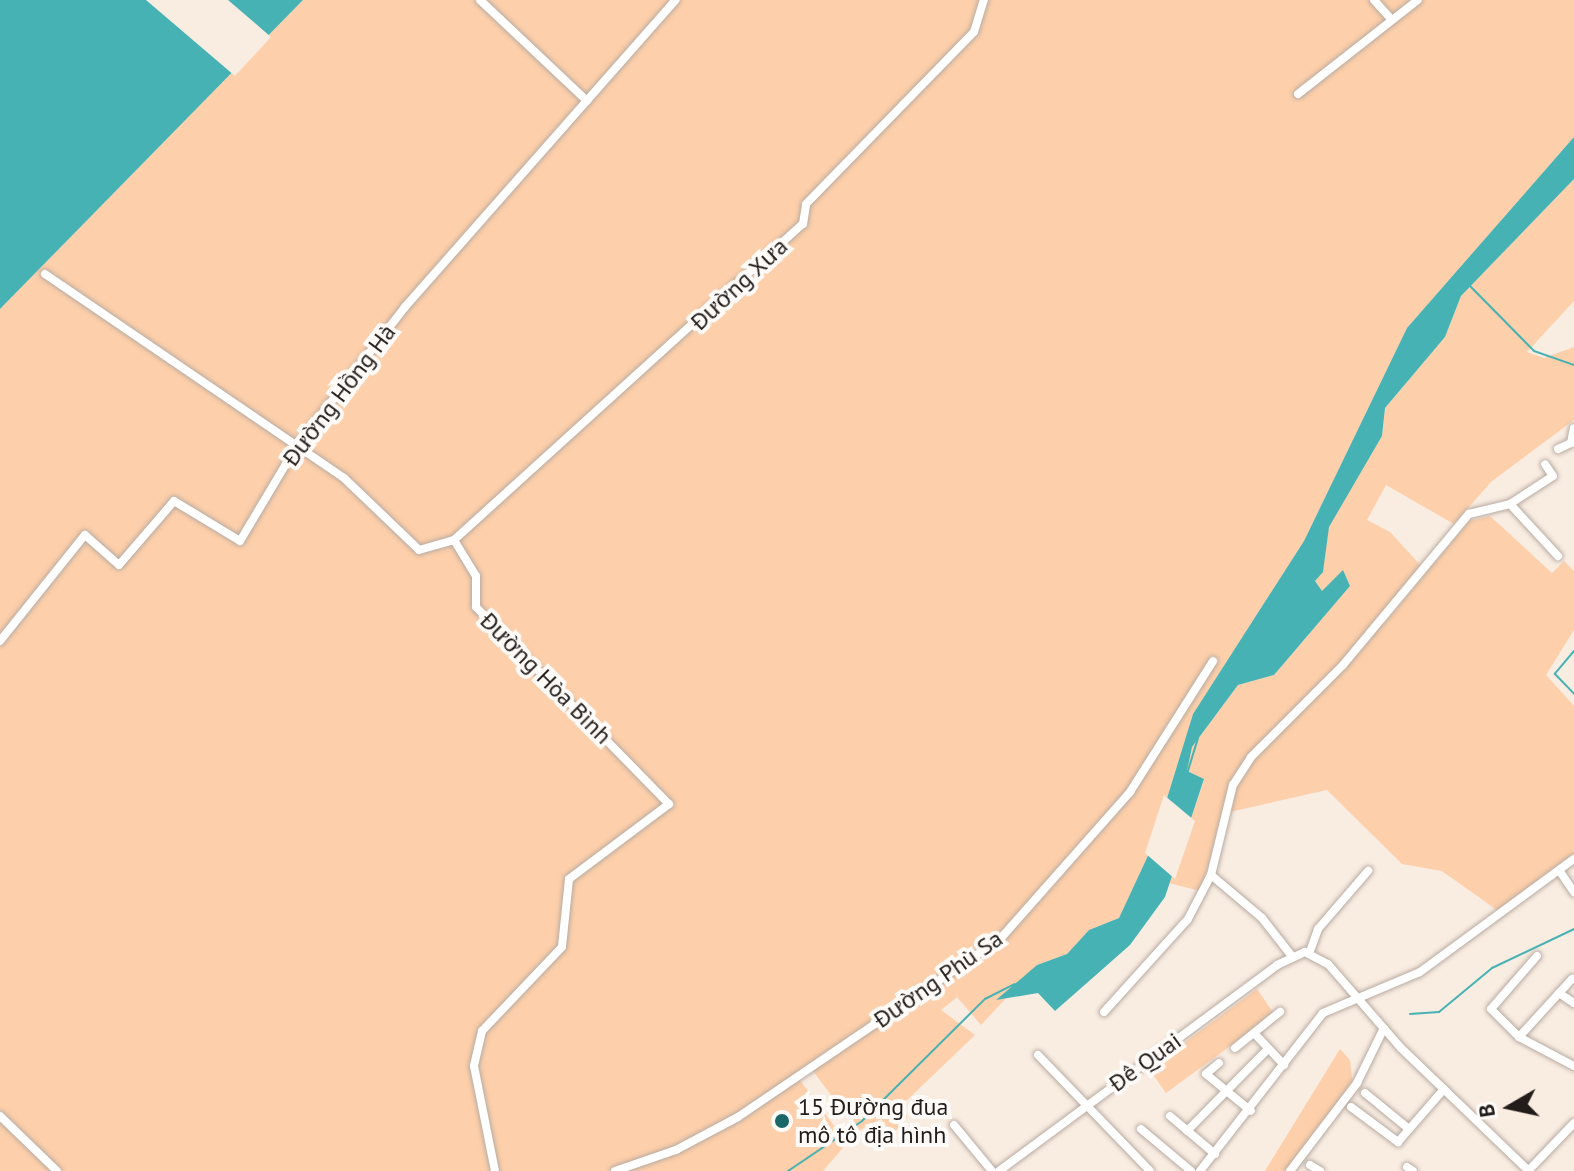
<!DOCTYPE html>
<html>
<head>
<meta charset="utf-8">
<style>
  body { margin:0 }
  #map { position:relative; width:1574px; height:1171px; overflow:hidden; background:#f9ece1; font-family:"PT Sans",sans-serif }
  div>[style] { position:absolute }
  [style*='--x'] { left:calc(var(--x)*1px); top:calc(var(--y)*1px); width:calc(var(--w)*1px); rotate:calc(var(--a)*1deg) }
  .green>* { inset:0; background:#fdcfaa }
  .water>* { inset:0; background:#47b2b4 }
  .pier>* { inset:0; background:#f9ece1 }
  .stream>* { height:2px; margin:-1px; padding:0 1px; transform-origin:1px; border-radius:1px; background:#47b2b4 }
  .roads { filter:drop-shadow(0 0 2px #b8aba1) drop-shadow(0 0 2px #b8aba1) }
  .minor>* { height:8px; margin:-4px; padding:0 4px; transform-origin:4px; border-radius:4px; background:#fff }
  .dots>* { width:22px; height:22px; translate:-50% -50%; box-sizing:border-box; border:4px solid #fefbf9; border-radius:50% }
  span { translate:-50% -50%; white-space:nowrap; text-align:center; line-height:1.15; -webkit-text-stroke:8px #fefbf9; paint-order:stroke }
  .street-label { font-size:24px; color:#221d1a }
  .poi-label { font-size:24px; color:#221d1a }
  .left { translate:0 -50%; text-align:left }
  .north { position:absolute; left:1470px; top:1067px; width:80px; height:80px; -webkit-text-stroke:6px #fefbf9; paint-order:stroke; rotate:261deg; font-size:22px; font-weight:700; line-height:32px; text-align:center; color:#221d1a }
  .north::after { content:''; display:block; margin:auto; width:28px; height:36px; background:#221d1a; clip-path:polygon(50% 0,100% 100%,50% 72%,0 100%) }
</style>
</head>
<body>
<div id="map">
  <div class="green">
    <div style="clip-path:polygon(303px 0,1574px 0,1574px 137px,1407px 328px,1304px 541px,1193px 714px,1152px 847px,1119px 918px,1089px 930px,1067px 954px,1037px 965px,981px 1025px,957px 997px,941px 1010px,975px 1035px,904px 1103px,907px 1117px,893px 1134px,881px 1119px,858px 1131px,813px 1071px,799px 1079px,847px 1143px,823px 1171px,0 1171px,0 309px)"></div>
    <div style="clip-path:polygon(1574px 179px,1574px 301px,1527px 352px,1544px 358px,1574px 347px,1574px 420px,1491px 482px,1454px 524px,1386px 485px,1367px 520px,1390px 532px,1421px 566px,1386px 608px,1383px 625px,1469px 521px,1490px 516px,1552px 573px,1564px 561px,1574px 571px,1574px 630px,1546px 675px,1574px 706px,1574px 860px,1501px 913px,1442px 871px,1402px 864px,1327px 790px,1225px 813px,1200px 891px,1169px 883px,1204px 780px,1187px 771px,1192px 747px,1238px 685px,1274px 675px,1350px 586px,1321px 591px,1315px 581px,1323px 571px,1328px 527px,1382px 436px,1385px 408px,1445px 337px,1461px 296px)"></div>
    <div style="clip-path:polygon(1257px 989px,1274px 1014px,1166px 1093px,1149px 1069px)"></div>
    <div style="clip-path:polygon(1340px 1049px,1350px 1060px,1353px 1088px,1286px 1171px,1265px 1171px)"></div>
  </div>
  <div class="water">
    <div style="clip-path:polygon(0 0,303px 0,0 309px)"></div>
    <div style="clip-path:polygon(1574px 137px,1574px 179px,1461px 296px,1445px 337px,1385px 408px,1382px 436px,1329px 527px,1323px 572px,1315px 581px,1322px 591px,1343px 570px,1350px 586px,1274px 675px,1238px 685px,1192px 747px,1187px 771px,1204px 779px,1165px 897px,1130px 945px,1055px 1011px,1038px 993px,996px 1000px,1037px 965px,1067px 954px,1089px 930px,1119px 918px,1152px 847px,1193px 714px,1304px 541px,1407px 328px)"></div>
  </div>
  <div class="pier">
    <div style="clip-path:polygon(146px 0,228px 0,271px 37px,235px 76px)"></div>
    <div style="clip-path:polygon(1164px 795px,1195px 821px,1175px 879px,1145px 853px)"></div>
  </div>
  <div class="stream">
    <div style="--x:1470;--y:286;--w:91;--a:45.4"></div>
    <div style="--x:1534;--y:351;--w:42;--a:19.3"></div>
    <div style="--x:1574;--y:651;--w:30;--a:130"></div>
    <div style="--x:1555;--y:674;--w:28;--a:46"></div>
    <div style="--x:1187;--y:774;--w:38;--a:-73"></div>
    <div style="--x:1410;--y:1014;--w:29;--a:-4"></div>
    <div style="--x:1439;--y:1012;--w:69;--a:-39.7"></div>
    <div style="--x:1492;--y:968;--w:91;--a:-25.4"></div>
    <div style="--x:788;--y:1171;--w:89;--a:-34"></div>
    <div style="--x:862;--y:1121;--w:173;--a:-44.8"></div>
    <div style="--x:985;--y:999;--w:33;--a:-27"></div>
  </div>
  <div class="roads">
    <div class="minor">
      <div style="--x:480;--y:0;--w:147;--a:43.3"></div>
      <div style="--x:1374;--y:0;--w:25;--a:48"></div>
      <div style="--x:1298;--y:94;--w:152;--a:-38.1"></div>
      <div style="--x:45;--y:274;--w:362;--a:34.3"></div>
      <div style="--x:344;--y:478;--w:104;--a:43.8"></div>
      <div style="--x:419;--y:550;--w:36;--a:-16"></div>
      <div style="--x:454;--y:540;--w:42;--a:58.6"></div>
      <div style="--x:476;--y:576;--w:31;--a:90"></div>
      <div style="--x:476;--y:607;--w:276;--a:45.6"></div>
      <div style="--x:669;--y:804;--w:125;--a:143.1"></div>
      <div style="--x:569;--y:879;--w:68;--a:95.9"></div>
      <div style="--x:562;--y:947;--w:116;--a:133.6"></div>
      <div style="--x:482;--y:1031;--w:36;--a:103"></div>
      <div style="--x:474;--y:1066;--w:107;--a:78.7"></div>
      <div style="--x:1558;--y:449;--w:14;--a:-25"></div>
      <div style="--x:1571;--y:443;--w:15;--a:-79"></div>
      <div style="--x:1510;--y:504;--w:71;--a:47.3"></div>
      <div style="--x:454;--y:540;--w:471;--a:-42.2"></div>
      <div style="--x:803;--y:224;--w:20;--a:-81"></div>
      <div style="--x:806;--y:204;--w:240;--a:-45.7"></div>
      <div style="--x:974;--y:32;--w:34;--a:-73"></div>
      <div style="--x:0;--y:641;--w:136;--a:-51.3"></div>
      <div style="--x:85;--y:535;--w:45;--a:41.4"></div>
      <div style="--x:119;--y:565;--w:84;--a:-49.3"></div>
      <div style="--x:174;--y:501;--w:77;--a:31.2"></div>
      <div style="--x:240;--y:541;--w:109;--a:-59.2"></div>
      <div style="--x:296;--y:447;--w:177;--a:-52.1"></div>
      <div style="--x:405;--y:307;--w:409;--a:-48.6"></div>
      <div style="--x:1559;--y:870;--w:27;--a:56"></div>
      <div style="--x:1211;--y:875;--w:67;--a:40.1"></div>
      <div style="--x:1262;--y:918;--w:47;--a:51.9"></div>
      <div style="--x:1309;--y:954;--w:27;--a:-70"></div>
      <div style="--x:1318;--y:929;--w:77;--a:-49.2"></div>
      <div style="--x:1537;--y:956;--w:70;--a:131"></div>
      <div style="--x:1491;--y:1009;--w:40;--a:45"></div>
      <div style="--x:1519;--y:1037;--w:62;--a:27.8"></div>
      <div style="--x:1559;--y:993;--w:18;--a:34"></div>
      <div style="--x:1104;--y:1012;--w:125;--a:-47.9"></div>
      <div style="--x:1188;--y:919;--w:50;--a:-62.4"></div>
      <div style="--x:1211;--y:875;--w:93;--a:-76.3"></div>
      <div style="--x:1233;--y:785;--w:33;--a:-57"></div>
      <div style="--x:1251;--y:757;--w:130;--a:-45"></div>
      <div style="--x:1343;--y:665;--w:197;--a:-50.2"></div>
      <div style="--x:1469;--y:514;--w:42;--a:-13.7"></div>
      <div style="--x:1510;--y:504;--w:51;--a:-33.1"></div>
      <div style="--x:1553;--y:476;--w:14;--a:-124"></div>
      <div style="--x:1254;--y:1033;--w:44;--a:46.8"></div>
      <div style="--x:1519;--y:1037;--w:79;--a:-47.6"></div>
      <div style="--x:1235;--y:1048;--w:58;--a:-38.7"></div>
      <div style="--x:1038;--y:1055;--w:161;--a:46"></div>
      <div style="--x:1219;--y:1063;--w:17;--a:140"></div>
      <div style="--x:1206;--y:1074;--w:58;--a:39.4"></div>
      <div style="--x:1365;--y:1093;--w:57;--a:39.3"></div>
      <div style="--x:1351;--y:1107;--w:59;--a:36.7"></div>
      <div style="--x:1398;--y:1142;--w:70;--a:-49"></div>
      <div style="--x:0;--y:1116;--w:79;--a:44"></div>
      <div style="--x:1170;--y:1116;--w:59;--a:40.2"></div>
      <div style="--x:954;--y:1125;--w:60;--a:50.4"></div>
      <div style="--x:1141;--y:1129;--w:65;--a:40"></div>
      <div style="--x:1187;--y:1131;--w:114;--a:-45.4"></div>
      <div style="--x:1310;--y:1165;--w:12;--a:31"></div>
      <div style="--x:1407;--y:1167;--w:7;--a:34"></div>
      <div style="--x:615;--y:1171;--w:65;--a:-19"></div>
      <div style="--x:676;--y:1150;--w:70;--a:-28"></div>
      <div style="--x:738;--y:1117;--w:318;--a:-34.2"></div>
      <div style="--x:1001;--y:938;--w:195;--a:-48.5"></div>
      <div style="--x:1130;--y:792;--w:155;--a:-57.6"></div>
      <div style="--x:999;--y:1171;--w:346;--a:-36.5"></div>
      <div style="--x:1277;--y:965;--w:31;--a:-25"></div>
      <div style="--x:1305;--y:952;--w:26;--a:28"></div>
      <div style="--x:1328;--y:964;--w:111;--a:49"></div>
      <div style="--x:1401;--y:1048;--w:178;--a:43.9"></div>
      <div style="--x:1200;--y:1171;--w:200;--a:-52.1"></div>
      <div style="--x:1323;--y:1013;--w:105;--a:-22.9"></div>
      <div style="--x:1420;--y:972;--w:191;--a:-36.3"></div>
      <div style="--x:1290;--y:1171;--w:111;--a:-52.7"></div>
      <div style="--x:1357;--y:1083;--w:61;--a:-63.9"></div>
      <div style="--x:1528;--y:1171;--w:66;--a:-46.2"></div>
    </div>
  </div>
  <div class="dots">
    <div style="left:782px;top:1121px;background:#196769"></div>
  </div>
  <div class="street-label">
    <span style="left:739px;top:284px;rotate:-43deg">Đường Xưa</span>
    <span style="left:339px;top:395px;rotate:-53deg">Đường Hồng Hà</span>
    <span style="left:546px;top:678px;rotate:45deg">Đường Hòa Bình</span>
    <span style="left:938px;top:979px;rotate:-35deg">Đường Phù Sa</span>
    <span style="left:1145px;top:1062px;rotate:-36deg">Đê Quai</span>
  </div>
  <div class="poi-label">
    <span class="left" style="left:798px;top:1121px">15 Đường đua<br>mô tô địa hình</span>
  </div>
  <div class="north">B</div>
</div>
</body>
</html>
